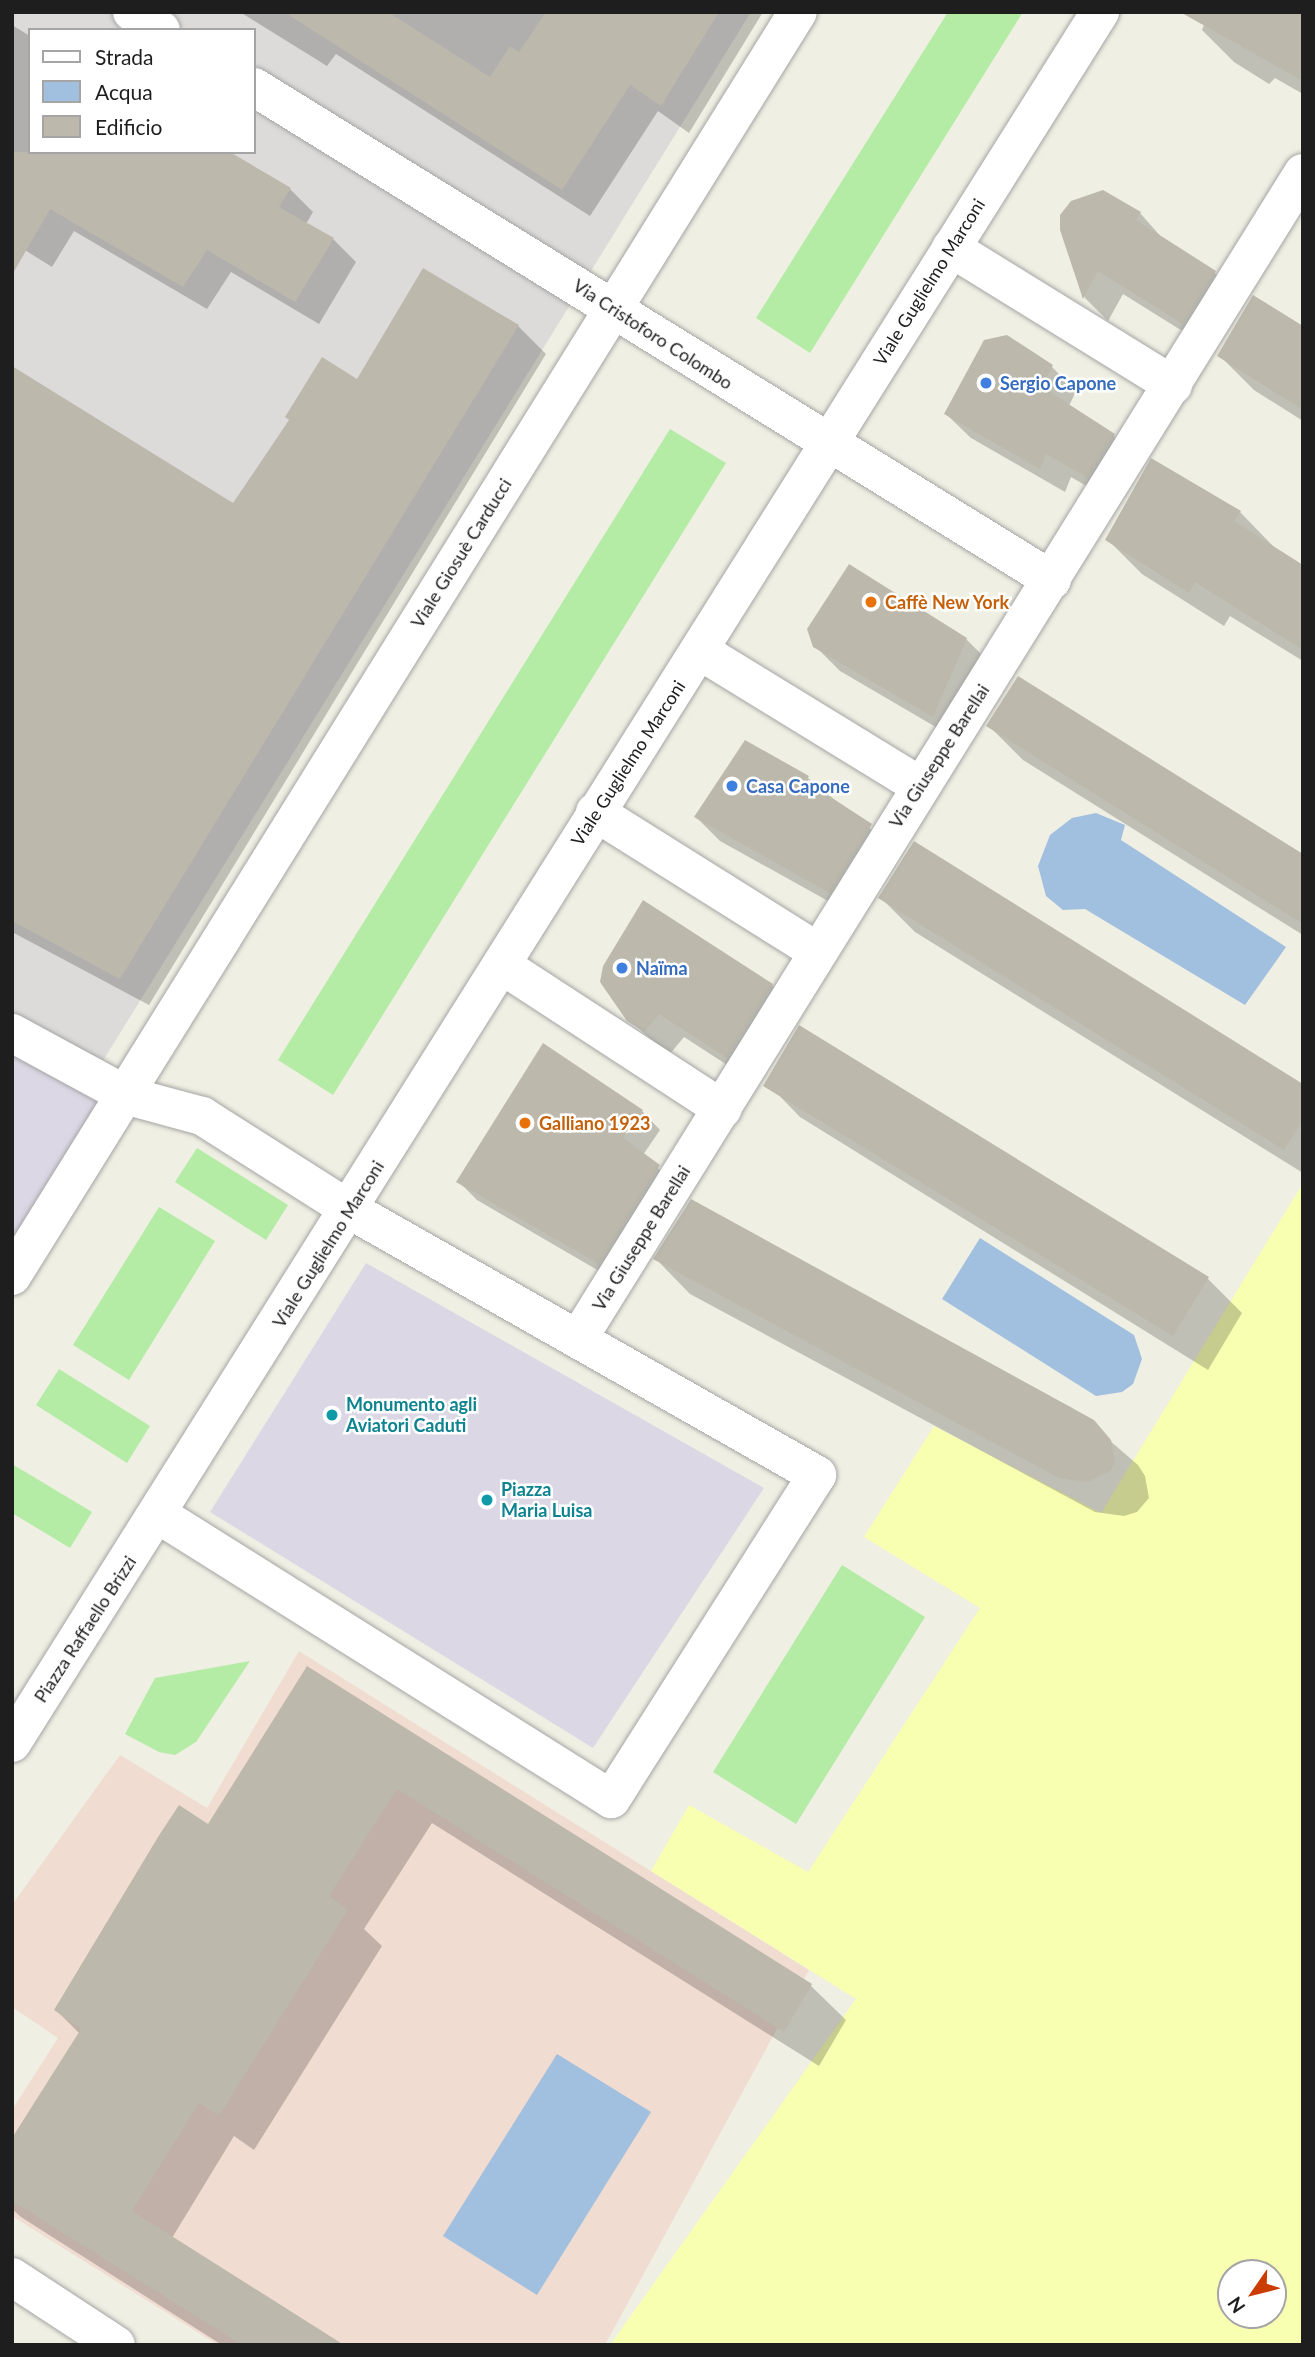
<!DOCTYPE html>
<html>
<head>
<meta charset="utf-8">
<style>
  body { margin:0 }
  #map { position:relative; width:1315px; height:2357px; overflow:hidden; background:#efefe3; font-family:Lato,sans-serif }
  div>[style] { position:absolute }
  [style*='--x'] { left:calc(var(--x)*1px); top:calc(var(--y)*1px); width:calc(var(--w)*1px); rotate:calc(var(--a)*1deg) }
  .residential>* { inset:0; background:#dcdbda }
  .commercial>* { inset:0; background:#f1dcd1 }
  .grass>* { inset:0; background:#b4eca6 }
  .sand>* { inset:0; background:#f8ffb1 }
  .plaza>* { inset:0; background:#dbd7e5 }
  .water>* { inset:0; background:#a1bfdf }
  .shadow>* { inset:0; background:#0003 }
  .building>* { inset:0; background:#bcb8ac }
  .roads { filter:drop-shadow(0 0 2px #a5a5a5) drop-shadow(0 0 2px #a5a5a5) }
  .minor>* { height:38px; margin:-19px; padding:0 19px; transform-origin:19px; border-radius:19px; background:#fff }
  .dots>* { width:19px; height:19px; translate:-50% -50%; box-sizing:border-box; border:4px solid #fff; border-radius:50% }
  span { translate:-50% -50%; white-space:nowrap; text-align:center; line-height:1.15; -webkit-text-stroke:5px #fff; paint-order:stroke }
  .street-label { font-size:18px; color:#1e1e1e }
  .shop-label { font-size:18px; color:#366cbe; font-weight:700 }
  .left { translate:0 -50%; text-align:left }
  .food-label { font-size:18px; color:#c56008; font-weight:700 }
  .culture-label { font-size:18px; color:#0d838f; font-weight:700 }
  .frame { position:absolute; inset:0; border:14px solid #1e1e1e; pointer-events:none }
  .legend { position:absolute; left:28px; top:28px; width:228px; height:126px; box-sizing:border-box; background:#fff; border:2px solid #a5a5a5; margin:0; padding:9px 12px; list-style:none; font-size:21px; color:#1e1e1e }
  .legend li { display:flex; align-items:center; gap:14px; height:35px }
  .legend b { width:35px; border:2px solid #a5a5a5 }
  .north { position:absolute; left:1217px; top:2259px; width:70px; height:70px; box-sizing:border-box; background:#fff; border:2px solid #a5a5a5; border-radius:50%; rotate:235deg; font-size:19px; font-weight:700; line-height:28px; text-align:center; color:#1e1e1e }
  .north::after { content:''; display:block; margin:auto; width:24px; height:32px; background:#cb3c00; clip-path:polygon(50% 0,100% 100%,50% 72%,0 100%) }
</style>
</head>
<body>
<div id="map">
  <div class="residential">
    <div style="clip-path:polygon(evenodd,12px 12px,751px 12px,12px 1208px,12px 12px,30px 30px,254px 30px,254px 152px,30px 152px,30px 30px)"></div>
  </div>
  <div class="commercial">
    <div style="clip-path:polygon(299px 1651px,809px 1970px,605px 2345px,218px 2345px,12px 2216px,12px 2110px,58px 2038px,12px 2007px,12px 1905px,120px 1755px,207px 1808px)"></div>
  </div>
  <div class="grass">
    <div style="clip-path:polygon(948px 12px,1023px 12px,810px 353px,756px 318px)"></div>
    <div style="clip-path:polygon(670px 429px,726px 463px,333px 1095px,278px 1060px)"></div>
    <div style="clip-path:polygon(197px 1148px,288px 1205px,266px 1240px,175px 1182px)"></div>
    <div style="clip-path:polygon(159px 1207px,215px 1241px,129px 1380px,73px 1345px)"></div>
    <div style="clip-path:polygon(59px 1369px,150px 1426px,127px 1463px,36px 1405px)"></div>
    <div style="clip-path:polygon(12px 1464px,92px 1512px,70px 1548px,12px 1513px)"></div>
    <div style="clip-path:polygon(842px 1565px,925px 1617px,796px 1824px,713px 1772px)"></div>
    <div style="clip-path:polygon(250px 1661px,196px 1742px,175px 1755px,159px 1752px,125px 1734px,155px 1678px)"></div>
  </div>
  <div class="sand">
    <div style="clip-path:polygon(evenodd,1303px 1183px,1303px 2345px,610px 2345px,856px 1999px,651px 1871px,689px 1805px,808px 1872px,980px 1608px,864px 1537px,934px 1426px,1101px 1513px,1303px 1183px,1231px 2273px,1273px 2273px,1273px 2315px,1231px 2315px,1231px 2273px)"></div>
  </div>
  <div class="plaza">
    <div style="clip-path:polygon(12px 1033px,128px 1096px,12px 1276px)"></div>
    <div style="clip-path:polygon(366px 1263px,764px 1488px,593px 1748px,210px 1512px)"></div>
  </div>
  <div class="water">
    <div style="clip-path:polygon(1096px 813px,1125px 825px,1121px 840px,1286px 947px,1245px 1005px,1085px 909px,1063px 910px,1046px 896px,1038px 866px,1050px 835px,1072px 818px)"></div>
    <div style="clip-path:polygon(980px 1238px,1134px 1335px,1142px 1359px,1133px 1384px,1122px 1392px,1096px 1396px,942px 1299px)"></div>
    <div style="clip-path:polygon(557px 2054px,651px 2112px,537px 2295px,443px 2236px)"></div>
  </div>
  <div class="shadow">
    <div style="clip-path:polygon(240px 12px,763px 12px,689px 133px,658px 111px,590px 216px,336px 54px,327px 66px)"></div>
    <div style="clip-path:polygon(1303px 12px,1303px 94px,1275px 78px,1269px 84px,1234px 62px,1202px 30px,1207px 17px)"></div>
    <div style="clip-path:polygon(12px 25px,30px 36px,30px 152px,290px 189px,313px 212px,306px 224px,333px 239px,356px 262px,319px 324px,231px 272px,207px 309px,74px 231px,52px 267px,12px 242px)"></div>
    <div style="clip-path:polygon(1140px 213px,1163px 239px,1215px 273px,1239px 297px,1208px 347px,1123px 294px,1108px 321px,1085px 298px,1062px 230px)"></div>
    <div style="clip-path:polygon(518px 326px,546px 354px,149px 1005px,12px 932px,12px 369px,234px 505px,358px 382px)"></div>
    <div style="clip-path:polygon(1303px 329px,1303px 421px,1254px 390px,1219px 355px)"></div>
    <div style="clip-path:polygon(1052px 367px,1076px 391px,1069px 406px,1114px 436px,1138px 460px,1112px 501px,1071px 477px,1065px 492px,971px 438px,946px 414px)"></div>
    <div style="clip-path:polygon(1240px 512px,1274px 547px,1303px 567px,1303px 661px,1230px 616px,1224px 626px,1142px 574px,1107px 539px)"></div>
    <div style="clip-path:polygon(966px 639px,991px 664px,958px 740px,840px 671px,815px 646px)"></div>
    <div style="clip-path:polygon(989px 726px,1303px 856px,1303px 935px,1023px 760px)"></div>
    <div style="clip-path:polygon(808px 778px,896px 850px,855px 916px,720px 841px,696px 817px)"></div>
    <div style="clip-path:polygon(880px 897px,1303px 1086px,1303px 1173px,915px 932px)"></div>
    <div style="clip-path:polygon(644px 902px,772px 985px,796px 1010px,752px 1081px,684px 1037px,669px 1055px,629px 1020px)"></div>
    <div style="clip-path:polygon(766px 1082px,1208px 1279px,1242px 1313px,1208px 1370px,800px 1117px)"></div>
    <div style="clip-path:polygon(642px 1111px,660px 1130px,643px 1155px,678px 1186px,618px 1282px,477px 1200px,458px 1181px)"></div>
    <div style="clip-path:polygon(691px 1202px,1072px 1408px,1138px 1465px,1145px 1476px,1149px 1498px,1137px 1512px,1124px 1516px,1095px 1512px,690px 1294px,656px 1259px)"></div>
    <div style="clip-path:polygon(307px 1668px,811px 1986px,846px 2020px,819px 2066px,432px 1823px,364px 1929px,382px 1946px,254px 2150px,234px 2136px,172px 2238px,341px 2345px,222px 2345px,21px 2217px,12px 2209px,12px 2141px,80px 2034px,56px 2010px,208px 1827px)"></div>
  </div>
  <div class="building">
    <div style="clip-path:polygon(284px 12px,388px 12px,490px 77px,510px 46px,519px 52px,546px 12px,719px 12px,661px 106px,630px 85px,562px 190px)"></div>
    <div style="clip-path:polygon(1180px 12px,1303px 12px,1303px 81px)"></div>
    <div style="clip-path:polygon(12px 152px,230px 152px,291px 188px,279px 207px,334px 238px,295px 302px,207px 250px,183px 287px,50px 209px,12px 275px)"></div>
    <div style="clip-path:polygon(1103px 190px,1141px 212px,1136px 220px,1216px 271px,1183px 324px,1098px 271px,1083px 299px,1060px 230px,1060px 215px,1071px 201px)"></div>
    <div style="clip-path:polygon(423px 268px,519px 325px,120px 979px,12px 921px,12px 366px,233px 503px,289px 420px,285px 417px,322px 357px,357px 379px)"></div>
    <div style="clip-path:polygon(1253px 295px,1303px 326px,1303px 410px,1217px 356px)"></div>
    <div style="clip-path:polygon(1007px 335px,1053px 365px,1042px 387px,1115px 434px,1088px 478px,1046px 454px,1040px 469px,944px 414px,984px 340px)"></div>
    <div style="clip-path:polygon(1151px 458px,1241px 511px,1234px 521px,1303px 565px,1303px 650px,1195px 582px,1189px 593px,1105px 540px)"></div>
    <div style="clip-path:polygon(849px 564px,967px 638px,933px 717px,813px 647px,807px 629px)"></div>
    <div style="clip-path:polygon(1018px 676px,1303px 854px,1303px 924px,986px 726px)"></div>
    <div style="clip-path:polygon(745px 740px,809px 776px,806px 781px,872px 824px,830px 893px,694px 817px)"></div>
    <div style="clip-path:polygon(914px 841px,1303px 1084px,1303px 1119px,1284px 1150px,878px 898px)"></div>
    <div style="clip-path:polygon(643px 900px,773px 984px,727px 1058px,659px 1014px,644px 1032px,627px 1021px,600px 982px,603px 966px)"></div>
    <div style="clip-path:polygon(799px 1025px,1209px 1277px,1173px 1336px,763px 1086px)"></div>
    <div style="clip-path:polygon(543px 1043px,643px 1110px,623px 1138px,660px 1165px,599px 1264px,456px 1182px)"></div>
    <div style="clip-path:polygon(691px 1199px,1094px 1420px,1111px 1440px,1115px 1463px,1110px 1471px,1088px 1482px,1059px 1478px,653px 1259px)"></div>
    <div style="clip-path:polygon(307px 1666px,812px 1984px,784px 2032px,397px 1789px,329px 1896px,348px 1910px,333px 1934px,219px 2116px,199px 2103px,132px 2211px,344px 2345px,242px 2345px,12px 2201px,12px 2138px,81px 2029px,54px 2010px,158px 1837px,179px 1805px,208px 1824px)"></div>
  </div>
  <div class="roads">
    <div class="minor">
      <div style="--x:132;--y:12;--w:34;--a:32"></div>
      <div style="--x:254;--y:87;--w:938;--a:31.71"></div>
      <div style="--x:951;--y:248;--w:261;--a:31.7"></div>
      <div style="--x:700;--y:651;--w:257;--a:31.5"></div>
      <div style="--x:595;--y:812;--w:262;--a:32.1"></div>
      <div style="--x:503;--y:966;--w:262;--a:33.1"></div>
      <div style="--x:12;--y:1033;--w:132;--a:28.5"></div>
      <div style="--x:128;--y:1096;--w:77;--a:15.1"></div>
      <div style="--x:202;--y:1116;--w:175;--a:32.4"></div>
      <div style="--x:350;--y:1210;--w:537;--a:29.57"></div>
      <div style="--x:817;--y:1475;--w:384;--a:122.4"></div>
      <div style="--x:611;--y:1799;--w:534;--a:-147.86"></div>
      <div style="--x:12;--y:1276;--w:1488;--a:-58.13"></div>
      <div style="--x:578;--y:1339;--w:1373;--a:-58.13"></div>
      <div style="--x:12;--y:1743;--w:2045;--a:-57.85"></div>
      <div style="--x:12;--y:2277;--w:124;--a:33.2"></div>
    </div>
  </div>
  <div class="dots">
    <div style="left:986px;top:383px;background:#3f7fe0"></div>
    <div style="left:871px;top:602px;background:#e8710a"></div>
    <div style="left:732px;top:786px;background:#3f7fe0"></div>
    <div style="left:622px;top:968px;background:#3f7fe0"></div>
    <div style="left:525px;top:1123px;background:#e8710a"></div>
    <div style="left:332px;top:1415px;background:#0f9aa8"></div>
    <div style="left:487px;top:1500px;background:#0f9aa8"></div>
  </div>
  <div class="street-label">
    <span style="left:929px;top:282px;rotate:-58deg">Viale Guglielmo Marconi</span>
    <span style="left:653px;top:334px;rotate:33deg">Via Cristoforo Colombo</span>
    <span style="left:461px;top:553px;rotate:-58deg">Viale Giosuè Carducci</span>
    <span style="left:939px;top:756px;rotate:-57deg">Via Giuseppe Barellai</span>
    <span style="left:628px;top:763px;rotate:-57deg">Viale Guglielmo Marconi</span>
    <span style="left:641px;top:1238px;rotate:-58deg">Via Giuseppe Barellai</span>
    <span style="left:328px;top:1244px;rotate:-58deg">Viale Guglielmo Marconi</span>
    <span style="left:85px;top:1629px;rotate:-57deg">Piazza Raffaello Brizzi</span>
  </div>
  <div class="shop-label">
    <span class="left" style="left:1000px;top:383px">Sergio Capone</span>
    <span class="left" style="left:746px;top:786px">Casa Capone</span>
    <span class="left" style="left:636px;top:968px">Naïma</span>
  </div>
  <div class="food-label">
    <span class="left" style="left:885px;top:602px">Caffè New York</span>
    <span class="left" style="left:539px;top:1123px">Galliano 1923</span>
  </div>
  <div class="culture-label">
    <span class="left" style="left:346px;top:1415px">Monumento agli<br>Aviatori Caduti</span>
    <span class="left" style="left:501px;top:1500px">Piazza<br>Maria Luisa</span>
  </div>
  <div class="frame"></div>
  <ul class="legend">
  <li><b style="height:9px;background:#fff"></b>Strada</li>
  <li><b style="height:19px;background:#a1bfdf"></b>Acqua</li>
  <li><b style="height:19px;background:#bcb8ac"></b>Edificio</li>
  </ul>
  <div class="north">N</div>
</div>
</body>
</html>
